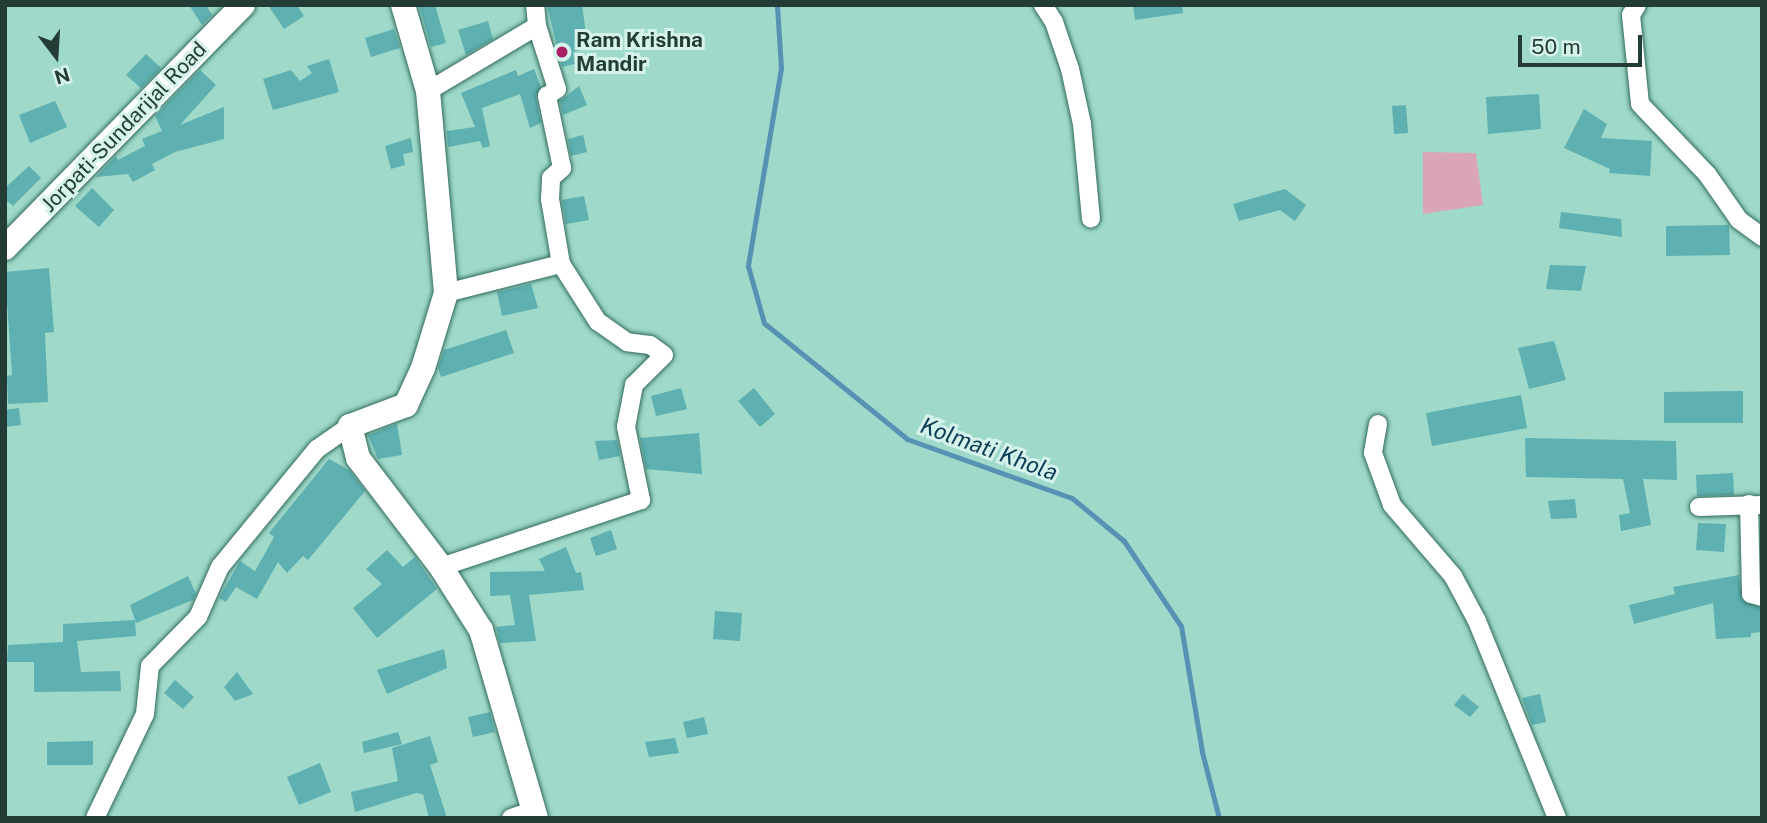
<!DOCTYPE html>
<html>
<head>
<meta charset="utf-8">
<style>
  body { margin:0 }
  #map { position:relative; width:1767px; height:823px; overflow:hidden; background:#9ed9c9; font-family:"Public Sans",sans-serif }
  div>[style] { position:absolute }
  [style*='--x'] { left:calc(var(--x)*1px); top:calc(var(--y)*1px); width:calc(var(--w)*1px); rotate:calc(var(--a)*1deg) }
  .green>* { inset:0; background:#d9a5b7 }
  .stream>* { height:5px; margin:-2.5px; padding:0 2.5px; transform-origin:2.5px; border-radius:2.5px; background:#5791b4 }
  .building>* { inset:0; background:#5eb0b1 }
  .roads { filter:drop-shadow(0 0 2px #316b5e) drop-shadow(0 0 2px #316b5e) }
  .street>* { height:18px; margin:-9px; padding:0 9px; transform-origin:9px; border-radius:9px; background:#fff }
  .secondary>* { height:24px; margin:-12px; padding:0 12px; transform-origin:12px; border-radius:12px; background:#fff }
  .dots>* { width:19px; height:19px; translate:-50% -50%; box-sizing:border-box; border:4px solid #d6f3eb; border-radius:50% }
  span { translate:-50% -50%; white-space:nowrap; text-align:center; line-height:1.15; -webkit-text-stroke:6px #d6f3eb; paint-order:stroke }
  .poi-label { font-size:21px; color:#243c36; font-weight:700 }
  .left { translate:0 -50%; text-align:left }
  .street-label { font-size:21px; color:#243c36 }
  .water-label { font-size:23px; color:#0d3e57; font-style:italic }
  .frame { position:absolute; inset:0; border:7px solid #243c36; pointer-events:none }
  .north { position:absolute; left:21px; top:21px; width:70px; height:70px; -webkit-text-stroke:5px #d6f3eb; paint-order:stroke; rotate:163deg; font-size:19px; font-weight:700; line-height:28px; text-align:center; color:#243c36 }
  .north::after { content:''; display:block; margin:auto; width:24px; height:32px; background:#243c36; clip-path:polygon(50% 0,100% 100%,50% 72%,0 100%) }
  .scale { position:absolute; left:1518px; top:35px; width:124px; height:32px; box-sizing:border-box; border:4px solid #243c36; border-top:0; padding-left:9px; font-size:21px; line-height:24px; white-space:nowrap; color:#243c36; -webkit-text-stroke:5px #d6f3eb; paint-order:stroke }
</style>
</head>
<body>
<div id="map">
  <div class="green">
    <div style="clip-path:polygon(1423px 152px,1476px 153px,1483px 205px,1423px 214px)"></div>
  </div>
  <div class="stream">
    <div style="--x:777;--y:5;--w:63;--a:86.4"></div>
    <div style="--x:781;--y:68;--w:201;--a:99.5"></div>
    <div style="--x:748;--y:266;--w:59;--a:74.3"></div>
    <div style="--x:764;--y:323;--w:184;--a:39"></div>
    <div style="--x:907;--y:439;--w:175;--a:19.7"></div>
    <div style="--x:1072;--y:498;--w:67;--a:39.6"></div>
    <div style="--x:1124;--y:541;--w:102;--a:56.2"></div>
    <div style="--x:1181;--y:626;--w:128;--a:80.5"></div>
    <div style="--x:1202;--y:752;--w:68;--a:75.6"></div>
  </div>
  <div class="building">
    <div style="clip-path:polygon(189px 5px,206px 5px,212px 15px,202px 25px)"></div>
    <div style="clip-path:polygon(268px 5px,297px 5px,304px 16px,284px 29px)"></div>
    <div style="clip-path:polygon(419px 5px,435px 5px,446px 43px,431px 47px)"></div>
    <div style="clip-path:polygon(547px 5px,582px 5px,588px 48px,573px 52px,575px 64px,562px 67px)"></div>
    <div style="clip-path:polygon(1133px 5px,1182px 5px,1183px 13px,1135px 20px)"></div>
    <div style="clip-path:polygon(488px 21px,493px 39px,466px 55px,458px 30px)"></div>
    <div style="clip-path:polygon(394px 29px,400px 48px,371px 57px,365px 38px)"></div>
    <div style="clip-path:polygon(146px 54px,161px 68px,141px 88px,126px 75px)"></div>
    <div style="clip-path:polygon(329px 59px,339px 92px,273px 110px,263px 79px,291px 70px,300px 81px,312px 73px,307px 66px)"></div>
    <div style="clip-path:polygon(534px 69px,541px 87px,536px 98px,541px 123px,530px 128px,520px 94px,482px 108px,490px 146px,483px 148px,480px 141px,448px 147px,447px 131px,475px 127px,461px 93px,516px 70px,518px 76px)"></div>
    <div style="clip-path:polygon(200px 70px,216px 85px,180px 125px,224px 107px,224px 139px,175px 152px,152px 164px,155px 170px,133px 182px,128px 174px,96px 177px,116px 156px,118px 160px,145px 146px,142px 139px,162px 131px,155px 116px)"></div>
    <div style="clip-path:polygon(579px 86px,587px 105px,563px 115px,560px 101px)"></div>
    <div style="clip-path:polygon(1539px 94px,1541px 129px,1488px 134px,1486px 97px)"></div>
    <div style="clip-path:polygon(55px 101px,67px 127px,30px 143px,19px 115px)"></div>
    <div style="clip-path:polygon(1406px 105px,1408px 133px,1394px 134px,1392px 106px)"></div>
    <div style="clip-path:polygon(1584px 109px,1607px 124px,1601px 138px,1652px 141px,1650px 176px,1609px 173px,1610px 169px,1564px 148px)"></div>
    <div style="clip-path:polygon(583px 135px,587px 152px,571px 156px,568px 139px)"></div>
    <div style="clip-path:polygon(411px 138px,413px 152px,403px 154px,405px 165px,391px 169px,385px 146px)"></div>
    <div style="clip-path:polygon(29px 166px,41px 178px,13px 206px,5px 199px,5px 188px)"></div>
    <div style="clip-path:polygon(92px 188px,114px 210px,99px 227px,75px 206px)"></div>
    <div style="clip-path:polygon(1285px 189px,1306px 205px,1295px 221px,1280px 210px,1239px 221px,1233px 204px)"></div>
    <div style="clip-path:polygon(584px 196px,589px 220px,566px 224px,562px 200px)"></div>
    <div style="clip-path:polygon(1561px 212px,1621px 219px,1622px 237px,1559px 228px)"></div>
    <div style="clip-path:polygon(1666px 226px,1729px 225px,1730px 255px,1666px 256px)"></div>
    <div style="clip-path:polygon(1550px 265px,1586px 266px,1581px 291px,1546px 289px)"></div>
    <div style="clip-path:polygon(49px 268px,54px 332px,45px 333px,48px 402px,8px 404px,7px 376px,12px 375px,5px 272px)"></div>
    <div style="clip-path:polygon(531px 284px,538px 308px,502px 316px,497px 292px)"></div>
    <div style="clip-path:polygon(506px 330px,514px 353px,441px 377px,438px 368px,444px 350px)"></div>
    <div style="clip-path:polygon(1554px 341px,1566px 380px,1529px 389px,1518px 348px)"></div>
    <div style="clip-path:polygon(681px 388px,687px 409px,656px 416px,651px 396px)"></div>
    <div style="clip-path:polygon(754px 388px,775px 414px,760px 427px,738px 401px)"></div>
    <div style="clip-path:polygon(1743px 391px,1743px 423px,1664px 423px,1664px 392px)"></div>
    <div style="clip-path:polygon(1521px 395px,1527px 428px,1432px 446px,1426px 413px)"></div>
    <div style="clip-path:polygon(19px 408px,21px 425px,5px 427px,5px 410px)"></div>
    <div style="clip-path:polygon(397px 424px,402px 455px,378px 459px,368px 435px)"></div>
    <div style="clip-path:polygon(699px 433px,702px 474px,646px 469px,640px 438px)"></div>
    <div style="clip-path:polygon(1525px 438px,1676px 441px,1677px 480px,1643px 479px,1651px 525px,1621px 531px,1619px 515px,1630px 513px,1623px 479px,1526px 477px)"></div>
    <div style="clip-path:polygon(617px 440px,620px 456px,599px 460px,595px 441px)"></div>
    <div style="clip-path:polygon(329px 459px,349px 470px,365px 491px,308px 560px,303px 556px,287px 573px,278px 562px,257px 599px,236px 587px,226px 602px,219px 598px,240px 561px,255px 571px,274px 537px,269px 533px)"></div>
    <div style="clip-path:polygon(1733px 473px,1734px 495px,1697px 496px,1696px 475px)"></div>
    <div style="clip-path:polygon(1575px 499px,1577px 518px,1551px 519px,1548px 501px)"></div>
    <div style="clip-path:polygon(1698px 523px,1726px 524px,1724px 552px,1696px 550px)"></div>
    <div style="clip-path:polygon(611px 530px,617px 549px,596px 556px,590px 538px)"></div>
    <div style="clip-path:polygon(566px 547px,576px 573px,581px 572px,584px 590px,529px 595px,536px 641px,500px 643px,496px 627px,515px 625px,510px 595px,490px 596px,490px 572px,545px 571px,539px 559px)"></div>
    <div style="clip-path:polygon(387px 550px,403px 567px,415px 557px,437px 589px,377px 638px,353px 608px,382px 584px,366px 569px)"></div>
    <div style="clip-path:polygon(1739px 575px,1742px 600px,1762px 608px,1762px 632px,1751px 633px,1751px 637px,1716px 639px,1713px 603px,1634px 624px,1629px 605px,1675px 594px,1673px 587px)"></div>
    <div style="clip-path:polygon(188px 576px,196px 594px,193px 600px,136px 623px,130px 605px)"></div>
    <div style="clip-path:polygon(715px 611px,742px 613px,740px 641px,713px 639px)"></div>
    <div style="clip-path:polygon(135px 620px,136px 636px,77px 641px,81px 672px,120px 671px,121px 691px,34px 692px,34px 662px,7px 662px,8px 645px,63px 642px,63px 624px)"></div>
    <div style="clip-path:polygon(444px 649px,447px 668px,387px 694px,377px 670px)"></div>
    <div style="clip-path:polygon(237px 672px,253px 694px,235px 701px,224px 687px)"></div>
    <div style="clip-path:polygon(175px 680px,194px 697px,183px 709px,164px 693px)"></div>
    <div style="clip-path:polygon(1463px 694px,1479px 707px,1470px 717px,1454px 705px)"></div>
    <div style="clip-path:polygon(1540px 694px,1546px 722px,1532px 725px,1522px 698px)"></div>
    <div style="clip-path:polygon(490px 712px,495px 732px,473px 737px,468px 717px)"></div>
    <div style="clip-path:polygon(704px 717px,708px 734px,687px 738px,683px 722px)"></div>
    <div style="clip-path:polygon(398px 732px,402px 744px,364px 753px,362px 742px)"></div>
    <div style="clip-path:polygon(430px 736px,438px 762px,430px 765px,447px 818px,429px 818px,423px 794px,416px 793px,355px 812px,351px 792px,398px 781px,392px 748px)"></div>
    <div style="clip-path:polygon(675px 738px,679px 753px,649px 757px,645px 742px)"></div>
    <div style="clip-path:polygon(93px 741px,93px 765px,47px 765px,47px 742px)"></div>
    <div style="clip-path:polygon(320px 763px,331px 792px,299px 805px,287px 777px)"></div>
  </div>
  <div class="roads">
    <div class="street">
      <div style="--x:1043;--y:5;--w:20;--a:57"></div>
      <div style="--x:1054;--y:22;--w:50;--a:71.2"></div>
      <div style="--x:1070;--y:69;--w:56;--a:77.7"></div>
      <div style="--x:1082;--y:124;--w:95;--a:84.6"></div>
      <div style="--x:1637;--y:5;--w:12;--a:121"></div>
      <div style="--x:1631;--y:15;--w:89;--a:84.2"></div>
      <div style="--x:1640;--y:104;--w:97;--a:46.3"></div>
      <div style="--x:1707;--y:174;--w:56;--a:55.2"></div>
      <div style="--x:1739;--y:220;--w:29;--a:36"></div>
      <div style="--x:428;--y:91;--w:127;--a:-30.8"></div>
      <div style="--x:537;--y:26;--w:21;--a:-95"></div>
      <div style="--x:446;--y:293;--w:119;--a:-14.2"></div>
      <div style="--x:561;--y:264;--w:66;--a:-99.6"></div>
      <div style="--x:550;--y:199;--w:21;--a:-87"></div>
      <div style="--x:551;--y:178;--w:15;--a:-42"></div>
      <div style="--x:562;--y:168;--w:74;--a:-101.8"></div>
      <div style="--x:547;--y:96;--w:12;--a:-35"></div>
      <div style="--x:557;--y:89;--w:66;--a:-107.6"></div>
      <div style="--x:1378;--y:424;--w:29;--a:100"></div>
      <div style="--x:1373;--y:453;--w:55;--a:69.9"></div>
      <div style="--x:1392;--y:505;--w:94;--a:49.3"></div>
      <div style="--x:1453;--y:576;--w:51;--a:61.9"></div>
      <div style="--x:1477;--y:621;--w:213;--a:67.9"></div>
      <div style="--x:1749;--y:504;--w:90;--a:88.7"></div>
      <div style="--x:1751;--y:594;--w:11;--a:15"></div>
      <div style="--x:1699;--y:507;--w:63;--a:-1.8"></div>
      <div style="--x:441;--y:567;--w:211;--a:-18.5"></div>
      <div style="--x:641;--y:500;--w:75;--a:-101.6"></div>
      <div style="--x:626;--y:427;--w:43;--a:-79.2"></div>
      <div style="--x:634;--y:385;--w:42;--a:-45"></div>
      <div style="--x:664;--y:355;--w:17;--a:-144"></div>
      <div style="--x:650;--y:345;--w:23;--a:-173"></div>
      <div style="--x:627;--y:342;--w:35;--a:-145"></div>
      <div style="--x:598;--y:322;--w:69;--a:-122.5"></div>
      <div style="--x:95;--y:818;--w:115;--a:-64.3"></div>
      <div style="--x:145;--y:714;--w:48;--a:-84.1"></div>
      <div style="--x:150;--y:666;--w:69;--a:-45.6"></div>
      <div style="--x:198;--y:617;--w:55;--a:-66.3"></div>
      <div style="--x:220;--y:567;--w:153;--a:-50.6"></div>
      <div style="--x:317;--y:449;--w:40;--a:-34.9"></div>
      <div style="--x:511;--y:818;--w:24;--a:-19"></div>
    </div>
    <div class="secondary">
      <div style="--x:403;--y:5;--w:90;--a:73.8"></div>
      <div style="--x:428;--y:91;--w:203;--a:84.9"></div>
      <div style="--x:446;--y:293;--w:78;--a:107"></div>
      <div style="--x:423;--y:368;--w:41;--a:114.7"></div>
      <div style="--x:406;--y:405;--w:60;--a:159.4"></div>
      <div style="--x:350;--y:426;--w:33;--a:76"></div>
      <div style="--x:358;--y:458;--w:137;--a:52.7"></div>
      <div style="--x:441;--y:567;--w:75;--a:57.6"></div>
      <div style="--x:481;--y:630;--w:196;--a:73.7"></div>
      <div style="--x:5;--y:248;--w:340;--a:-45.6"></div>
    </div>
  </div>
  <div class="dots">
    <div style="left:562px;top:52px;background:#a81f63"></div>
  </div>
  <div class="poi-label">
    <span class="left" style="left:576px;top:52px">Ram Krishna<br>Mandir</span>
  </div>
  <div class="street-label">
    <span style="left:124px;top:127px;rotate:-46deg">Jorpati-Sundarijal Road</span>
  </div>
  <div class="water-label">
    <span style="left:989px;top:449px;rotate:20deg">Kolmati Khola</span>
  </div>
  <div class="frame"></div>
  <div class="north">N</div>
  <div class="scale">50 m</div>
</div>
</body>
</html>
